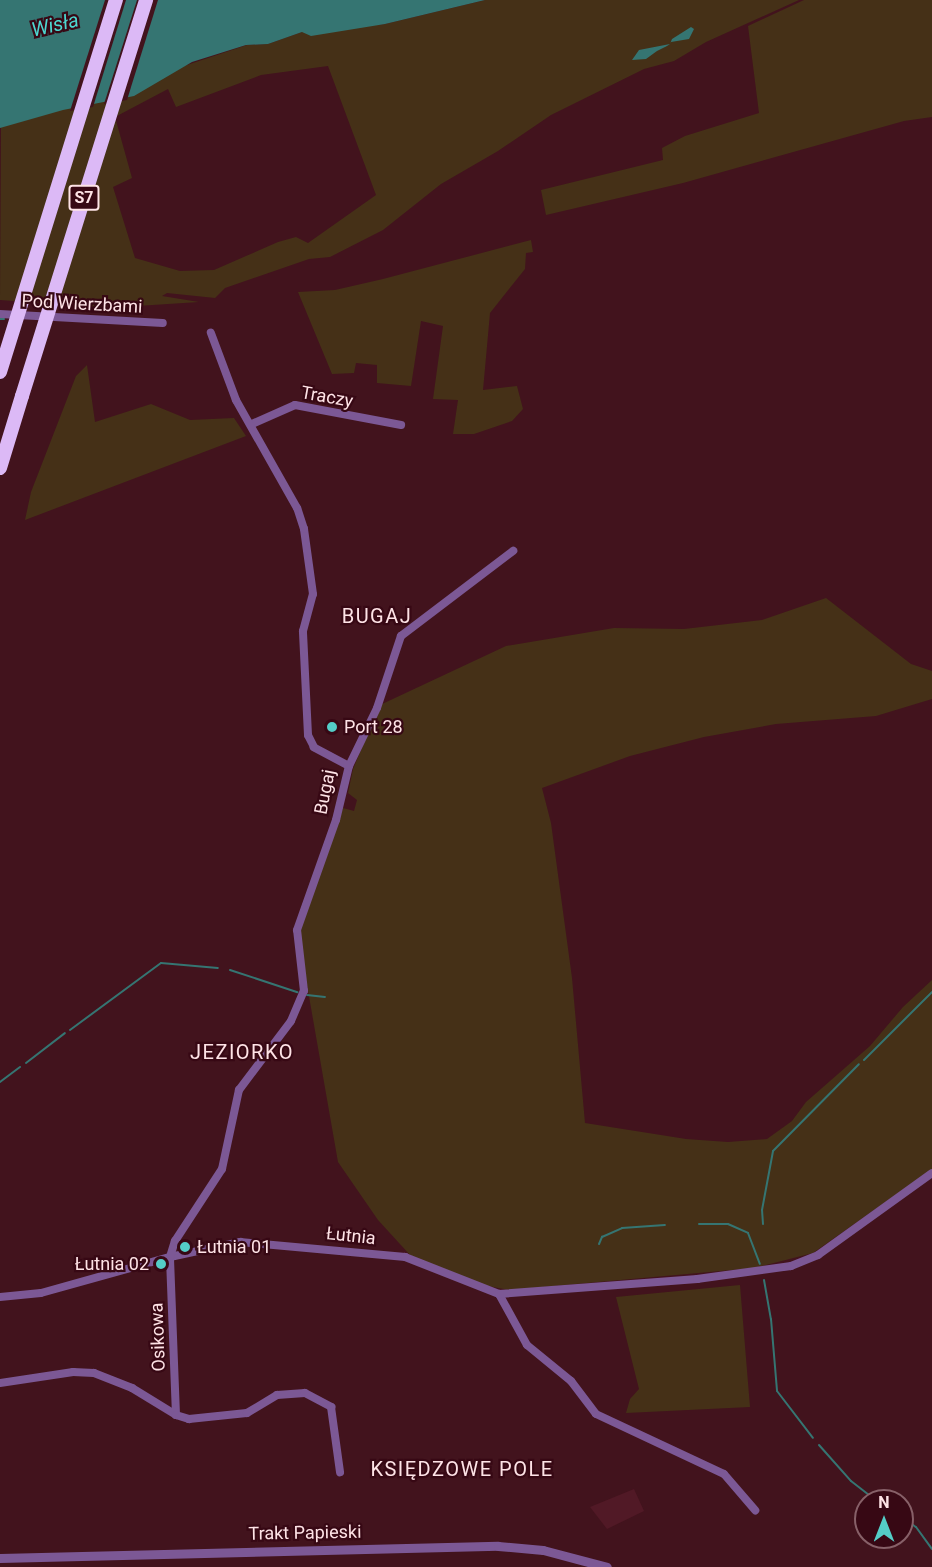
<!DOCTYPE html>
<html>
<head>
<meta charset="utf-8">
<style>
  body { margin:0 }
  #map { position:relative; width:932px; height:1567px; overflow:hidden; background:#42131d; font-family:Roboto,sans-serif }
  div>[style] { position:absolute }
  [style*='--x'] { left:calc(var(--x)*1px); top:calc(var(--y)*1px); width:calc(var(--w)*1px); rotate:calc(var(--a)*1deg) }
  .built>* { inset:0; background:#511926 }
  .green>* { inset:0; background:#453017 }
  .water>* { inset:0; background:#357572 }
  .pier>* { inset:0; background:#42131d }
  .stream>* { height:2px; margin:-1px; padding:0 1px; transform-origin:1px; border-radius:1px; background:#357572 }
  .minor>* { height:8px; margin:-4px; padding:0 4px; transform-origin:4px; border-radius:4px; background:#7c5895 }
  .tertiary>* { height:9px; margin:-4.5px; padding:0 4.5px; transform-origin:4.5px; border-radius:4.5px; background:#7c5895 }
  .motorway>* { height:14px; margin:-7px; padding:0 7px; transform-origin:7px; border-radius:7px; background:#dcb9f6 }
  .motorway-bridge>* { height:14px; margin:-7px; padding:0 7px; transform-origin:7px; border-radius:7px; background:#dcb9f6 }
  .dots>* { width:16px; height:16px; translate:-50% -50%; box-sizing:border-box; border:3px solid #370814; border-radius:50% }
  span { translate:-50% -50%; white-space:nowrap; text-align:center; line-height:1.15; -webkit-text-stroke:4.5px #370814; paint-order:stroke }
  .shield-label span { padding:2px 4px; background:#370814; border:2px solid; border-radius:4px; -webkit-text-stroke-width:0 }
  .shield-label { font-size:16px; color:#fee3e6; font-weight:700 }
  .street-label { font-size:18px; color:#fee3e6 }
  .poi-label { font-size:18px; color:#fee3e6 }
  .left { translate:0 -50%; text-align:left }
  .right { translate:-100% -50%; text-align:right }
  .water-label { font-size:20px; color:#4dd7d0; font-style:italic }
  .neighbourhood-label { font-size:20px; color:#fee3e6; letter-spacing:1.5px }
  .north { position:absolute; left:854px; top:1489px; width:60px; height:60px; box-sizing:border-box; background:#370814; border:2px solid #876068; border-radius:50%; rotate:0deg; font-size:16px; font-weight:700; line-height:24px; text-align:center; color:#fee3e6 }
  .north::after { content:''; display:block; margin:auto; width:21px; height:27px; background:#54cdc7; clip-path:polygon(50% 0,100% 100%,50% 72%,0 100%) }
</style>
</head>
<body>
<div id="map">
  <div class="built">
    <div style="clip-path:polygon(634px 1489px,644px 1511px,607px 1529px,590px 1507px)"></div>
  </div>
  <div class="green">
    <div style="clip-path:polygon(evenodd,485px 0,799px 0,706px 42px,674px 61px,644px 69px,551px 115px,498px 151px,441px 184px,383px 230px,330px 257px,309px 259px,225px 288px,215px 298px,167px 293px,162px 296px,199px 302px,106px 308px,0 300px,1px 127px,247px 45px,268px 44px,302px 32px,385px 24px,485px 0,328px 66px,376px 195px,308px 243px,296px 237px,278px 242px,214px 270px,180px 271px,135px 258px,113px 187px,132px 178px,115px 117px,168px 89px,176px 107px,261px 75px,328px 66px)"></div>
    <div style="clip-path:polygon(804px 0,932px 0,932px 117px,904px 121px,683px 183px,546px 215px,541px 190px,663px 160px,662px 148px,685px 136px,759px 113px,748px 26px)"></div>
    <div style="clip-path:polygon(531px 240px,533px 252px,526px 253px,525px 269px,490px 313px,483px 390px,517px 386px,523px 409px,512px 421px,474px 434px,453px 434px,458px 400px,433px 399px,443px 326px,421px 321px,411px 386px,377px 383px,377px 365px,356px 363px,354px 373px,332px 374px,298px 292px,335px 290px,383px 279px)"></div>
    <div style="clip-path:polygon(87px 365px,95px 422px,151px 404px,190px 420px,234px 418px,246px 436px,25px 520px,31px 492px,76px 376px)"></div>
    <div style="clip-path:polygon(826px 598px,911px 664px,932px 671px,932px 699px,876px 716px,776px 724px,704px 737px,630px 756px,542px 788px,551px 823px,572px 978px,585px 1123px,686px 1139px,728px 1142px,767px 1139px,792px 1121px,806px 1102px,870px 1046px,903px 1007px,932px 980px,932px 1169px,813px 1253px,754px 1268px,509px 1290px,477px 1284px,410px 1255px,378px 1220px,338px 1162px,300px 945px,300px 929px,343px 808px,354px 811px,357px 800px,348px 793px,353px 769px,380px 705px,506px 646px,614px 628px,684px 629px,762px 620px)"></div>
    <div style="clip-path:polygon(740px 1285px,750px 1407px,626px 1413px,630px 1399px,639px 1389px,616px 1297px)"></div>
  </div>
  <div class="water">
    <div style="clip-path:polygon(0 0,485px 0,385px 24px,311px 36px,302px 32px,268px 44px,246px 45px,192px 62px,134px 96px,63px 110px,0 128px)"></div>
    <div style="clip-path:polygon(691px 27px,694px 29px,689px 39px,671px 42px,670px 44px,667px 46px,657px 51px,646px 59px,632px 60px,639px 50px,670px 44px,672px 39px)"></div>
  </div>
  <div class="pier">
    <div style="clip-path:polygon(105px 0,126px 0,93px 107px,70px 111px)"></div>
    <div style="clip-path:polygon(137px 0,158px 0,127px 100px,104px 104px)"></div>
  </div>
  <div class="stream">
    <div style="--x:0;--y:319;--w:4;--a:0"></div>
    <div style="--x:230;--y:970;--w:71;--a:18.2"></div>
    <div style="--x:307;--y:995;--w:18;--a:6"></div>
    <div style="--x:70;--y:1030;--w:113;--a:-36.4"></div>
    <div style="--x:161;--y:963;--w:57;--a:5"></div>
    <div style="--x:864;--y:1060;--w:96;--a:-45"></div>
    <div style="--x:26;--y:1063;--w:49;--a:-37.6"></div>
    <div style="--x:0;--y:1082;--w:25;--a:-37"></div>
    <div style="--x:699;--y:1224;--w:29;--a:0"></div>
    <div style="--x:728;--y:1224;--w:22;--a:24"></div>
    <div style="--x:748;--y:1233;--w:33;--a:69"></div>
    <div style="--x:763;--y:1224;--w:14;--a:-94"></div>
    <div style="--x:762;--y:1210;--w:60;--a:-79.4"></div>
    <div style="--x:773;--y:1151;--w:122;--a:-45.3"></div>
    <div style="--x:599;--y:1244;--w:8;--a:-67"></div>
    <div style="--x:602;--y:1237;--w:22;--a:-24"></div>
    <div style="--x:622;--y:1228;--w:43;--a:-4"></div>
    <div style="--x:764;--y:1280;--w:40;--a:80"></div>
    <div style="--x:771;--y:1319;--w:72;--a:85.2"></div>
    <div style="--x:777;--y:1391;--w:59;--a:52.5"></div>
    <div style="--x:819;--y:1445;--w:48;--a:48.4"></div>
    <div style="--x:851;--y:1481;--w:33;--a:38"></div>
    <div style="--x:902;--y:1517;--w:17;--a:36"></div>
    <div style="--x:916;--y:1527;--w:27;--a:54"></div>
  </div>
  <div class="minor">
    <div style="--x:0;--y:314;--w:163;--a:3.2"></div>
    <div style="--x:252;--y:424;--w:47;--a:-23.8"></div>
    <div style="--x:295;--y:405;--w:108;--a:10.7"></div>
    <div style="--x:349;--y:766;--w:64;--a:-64.2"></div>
    <div style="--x:377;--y:708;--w:76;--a:-71.6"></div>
    <div style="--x:401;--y:636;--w:141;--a:-37.2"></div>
    <div style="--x:499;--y:1294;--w:58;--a:61.2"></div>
    <div style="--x:527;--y:1345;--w:57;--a:39.3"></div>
    <div style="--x:571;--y:1381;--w:41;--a:52.9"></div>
    <div style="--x:596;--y:1414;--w:141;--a:25.1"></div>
    <div style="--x:724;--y:1474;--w:48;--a:49.3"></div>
    <div style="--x:0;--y:1297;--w:41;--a:-5.6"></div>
    <div style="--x:41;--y:1293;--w:134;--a:-15.6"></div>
    <div style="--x:170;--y:1257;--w:72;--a:-12.1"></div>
    <div style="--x:240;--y:1242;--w:166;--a:5.2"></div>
    <div style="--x:405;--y:1257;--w:101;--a:21.5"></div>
    <div style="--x:499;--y:1294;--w:199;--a:-4.3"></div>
    <div style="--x:697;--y:1279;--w:95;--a:-7.9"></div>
    <div style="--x:791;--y:1266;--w:29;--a:-22"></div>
    <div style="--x:818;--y:1255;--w:140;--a:-35.7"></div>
    <div style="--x:0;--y:1383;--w:74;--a:-8.6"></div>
    <div style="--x:73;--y:1372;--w:21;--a:3"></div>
    <div style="--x:94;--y:1373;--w:41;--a:21.5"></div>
    <div style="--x:132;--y:1388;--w:52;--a:31.5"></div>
    <div style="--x:176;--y:1415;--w:158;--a:-92.2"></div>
    <div style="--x:170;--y:1257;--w:17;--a:-73"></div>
    <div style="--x:175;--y:1241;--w:86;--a:-56.9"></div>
    <div style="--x:222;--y:1169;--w:81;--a:-77.9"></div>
    <div style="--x:239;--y:1090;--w:86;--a:-53"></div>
    <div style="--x:291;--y:1021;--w:33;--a:-67"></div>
    <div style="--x:304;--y:991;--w:61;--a:-96.5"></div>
    <div style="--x:297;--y:930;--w:117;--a:-70.5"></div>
    <div style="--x:336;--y:820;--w:56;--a:-76.5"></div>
    <div style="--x:349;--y:766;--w:40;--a:-152"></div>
    <div style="--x:314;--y:747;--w:13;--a:-117"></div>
    <div style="--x:308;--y:735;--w:104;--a:-92.8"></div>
    <div style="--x:303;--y:631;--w:38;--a:-75"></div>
    <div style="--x:313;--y:594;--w:66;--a:-97.9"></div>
    <div style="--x:304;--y:529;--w:22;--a:-108"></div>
    <div style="--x:297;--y:508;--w:124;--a:-119.5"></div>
    <div style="--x:236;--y:400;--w:72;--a:-110.5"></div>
    <div style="--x:176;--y:1415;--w:14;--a:17"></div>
    <div style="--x:189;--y:1419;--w:58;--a:-5.9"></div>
    <div style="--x:247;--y:1413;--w:35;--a:-31"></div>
    <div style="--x:277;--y:1395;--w:28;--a:-4"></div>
    <div style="--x:305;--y:1393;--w:30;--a:28"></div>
    <div style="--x:331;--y:1407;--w:66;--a:82.1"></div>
  </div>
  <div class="tertiary">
    <div style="--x:0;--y:1558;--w:498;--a:-1.4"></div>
    <div style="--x:498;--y:1546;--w:45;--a:5.1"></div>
    <div style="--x:543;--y:1550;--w:66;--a:14.9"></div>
  </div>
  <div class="motorway">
    <div style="--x:0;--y:468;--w:75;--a:-73"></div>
  </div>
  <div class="motorway-bridge">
    <div style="--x:0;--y:372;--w:390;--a:-72.7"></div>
    <div style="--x:22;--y:396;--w:415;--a:-72.6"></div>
  </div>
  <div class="dots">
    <div style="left:332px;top:727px;background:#54cdc7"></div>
    <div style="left:185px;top:1247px;background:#54cdc7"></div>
    <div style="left:161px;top:1264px;background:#54cdc7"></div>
  </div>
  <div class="shield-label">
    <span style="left:84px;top:198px">S7</span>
  </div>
  <div class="street-label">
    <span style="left:82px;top:304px;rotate:3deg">Pod Wierzbami</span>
    <span style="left:327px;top:397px;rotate:10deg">Traczy</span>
    <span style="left:325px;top:792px;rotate:-79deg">Bugaj</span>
    <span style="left:351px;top:1236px;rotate:6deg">Łutnia</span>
    <span style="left:158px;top:1337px;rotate:-92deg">Osikowa</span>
    <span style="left:305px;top:1533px;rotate:-1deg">Trakt Papieski</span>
  </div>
  <div class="poi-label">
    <span class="left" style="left:344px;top:727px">Port 28</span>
    <span class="left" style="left:197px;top:1247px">Łutnia 01</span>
    <span class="right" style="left:149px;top:1264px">Łutnia 02</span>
  </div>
  <div class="water-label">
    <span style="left:55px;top:25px;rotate:-13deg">Wisła</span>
  </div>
  <div class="neighbourhood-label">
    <span style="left:377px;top:616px">BUGAJ</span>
    <span style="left:242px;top:1052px">JEZIORKO</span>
    <span style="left:462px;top:1469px">KSIĘDZOWE POLE</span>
  </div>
  <div class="north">N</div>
</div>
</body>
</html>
